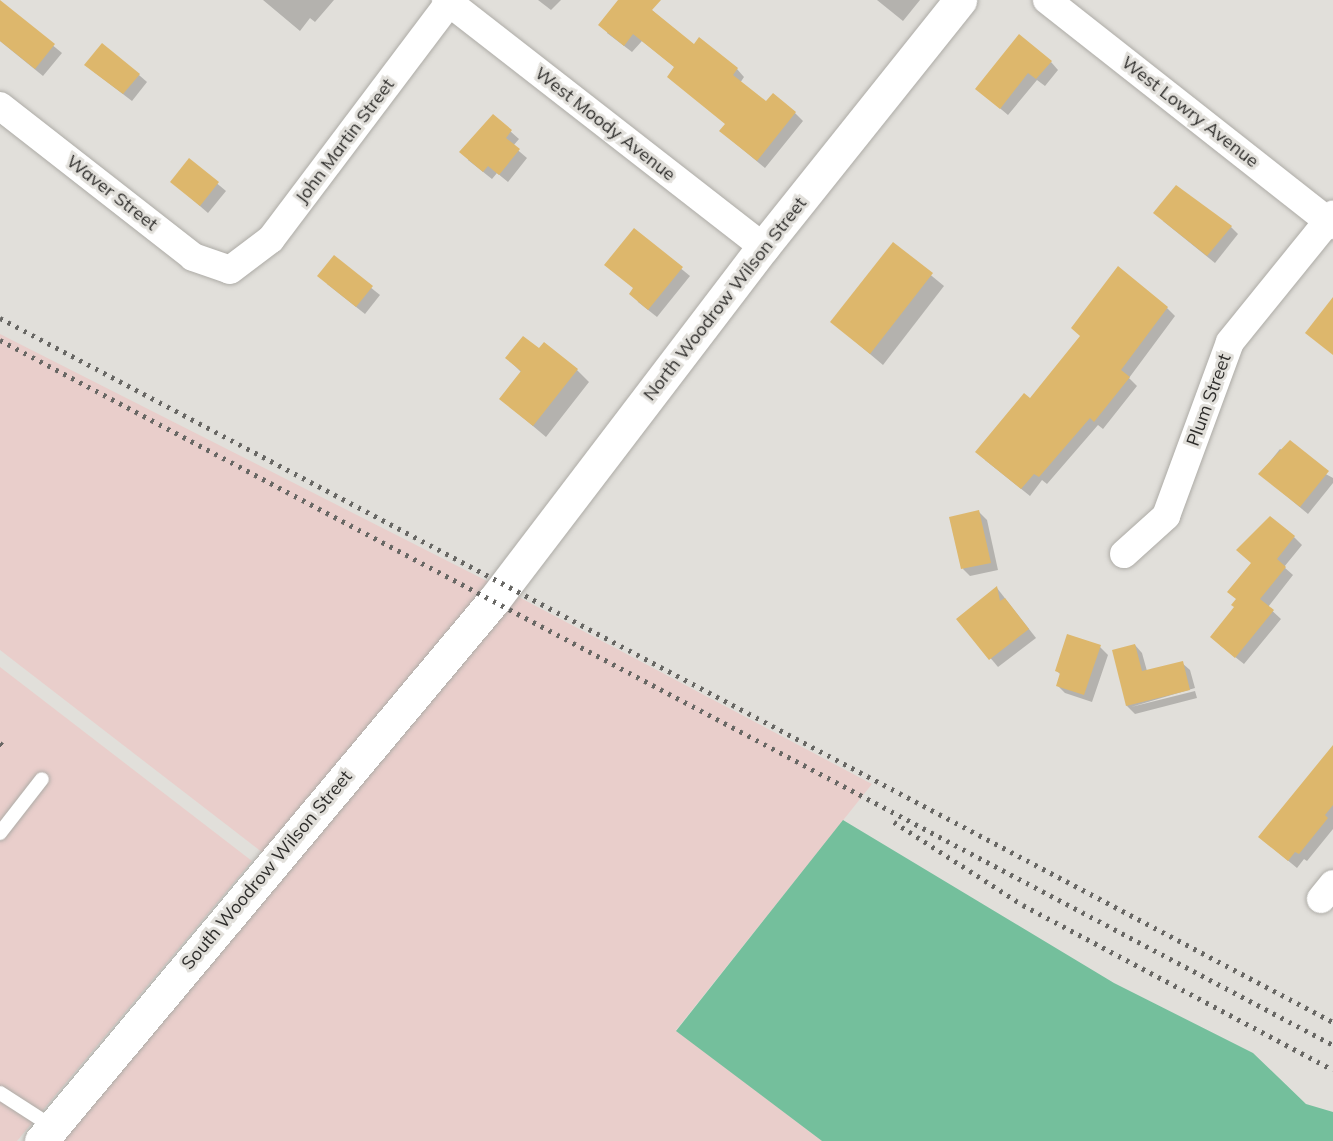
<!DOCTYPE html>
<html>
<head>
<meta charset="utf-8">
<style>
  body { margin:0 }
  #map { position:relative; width:1333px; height:1141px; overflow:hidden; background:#e1dfda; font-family:Mulish,sans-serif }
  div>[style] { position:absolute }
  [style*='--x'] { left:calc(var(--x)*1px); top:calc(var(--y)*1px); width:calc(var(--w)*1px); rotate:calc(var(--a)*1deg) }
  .industrial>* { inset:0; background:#e9cecb }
  .green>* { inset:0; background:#74bf9c }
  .shadow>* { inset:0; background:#0003 }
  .building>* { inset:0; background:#ddb76c }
  .roads { filter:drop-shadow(0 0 2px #adaba6) drop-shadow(0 0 2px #adaba6) }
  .service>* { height:14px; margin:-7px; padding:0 7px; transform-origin:7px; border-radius:7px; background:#fff }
  .minor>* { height:28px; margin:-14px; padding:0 14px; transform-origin:14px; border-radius:14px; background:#fff }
  .tertiary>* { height:33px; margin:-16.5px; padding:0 16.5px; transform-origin:16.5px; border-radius:16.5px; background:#fff }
  .rail>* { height:4.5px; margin-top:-2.25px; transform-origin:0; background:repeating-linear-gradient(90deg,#686764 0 3px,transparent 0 9px) }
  span { translate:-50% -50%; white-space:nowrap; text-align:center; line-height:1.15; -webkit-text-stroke:6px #e1dfda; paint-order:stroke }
  .street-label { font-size:18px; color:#2e2d2b }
</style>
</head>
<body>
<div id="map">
  <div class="industrial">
    <div style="clip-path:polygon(0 334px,489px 582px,263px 853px,0 650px)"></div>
    <div style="clip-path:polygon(515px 595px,872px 784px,676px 1030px,822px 1141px,60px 1141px)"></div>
    <div style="clip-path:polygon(0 667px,252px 861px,17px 1141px,0 1141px)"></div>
  </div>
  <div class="green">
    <div style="clip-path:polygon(843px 820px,1114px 983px,1253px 1053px,1306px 1104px,1333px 1112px,1333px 1141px,822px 1141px,676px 1031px)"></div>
  </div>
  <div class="shadow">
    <div style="clip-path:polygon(263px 0,334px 0,315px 22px,310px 18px,300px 31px)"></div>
    <div style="clip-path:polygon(538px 0,561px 0,551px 10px)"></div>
    <div style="clip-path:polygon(620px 0,640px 0,694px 46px,737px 69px,744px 77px,740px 83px,766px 103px,795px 113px,803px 121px,765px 168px,729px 138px,726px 124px,676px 68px,642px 41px,632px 52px,607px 33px)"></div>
    <div style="clip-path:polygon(877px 0,920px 0,903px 21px)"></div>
    <div style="clip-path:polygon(0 2px,62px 53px,43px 76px,0 41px)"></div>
    <div style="clip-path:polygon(1051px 62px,1058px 70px,1045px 86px,1037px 80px,1008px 115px,977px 89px)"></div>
    <div style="clip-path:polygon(94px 72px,139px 75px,147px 82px,132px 101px)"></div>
    <div style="clip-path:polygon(493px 116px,519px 139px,513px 146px,527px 158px,508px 182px,497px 173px,492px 179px,468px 160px)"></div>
    <div style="clip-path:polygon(189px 160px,226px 191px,208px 213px,172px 182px)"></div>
    <div style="clip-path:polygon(1163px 221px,1231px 227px,1238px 234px,1215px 263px)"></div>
    <div style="clip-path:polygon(634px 230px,690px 276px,657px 317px,638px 302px,635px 289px)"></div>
    <div style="clip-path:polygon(893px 244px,944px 286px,883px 365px,832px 322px)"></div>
    <div style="clip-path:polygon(334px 258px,380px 295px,365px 314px,327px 284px)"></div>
    <div style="clip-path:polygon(1167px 308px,1175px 316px,1129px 378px,1137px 386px,1103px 429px,1098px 425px,1047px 484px,1042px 480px,1030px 496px,985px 460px,1030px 400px)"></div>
    <div style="clip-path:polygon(539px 350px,577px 370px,589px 382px,546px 437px,501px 399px,522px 373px,507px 358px)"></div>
    <div style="clip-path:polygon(1280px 449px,1333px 478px,1333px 483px,1308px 514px,1260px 474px)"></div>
    <div style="clip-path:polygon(979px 512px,987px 520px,998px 570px,970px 576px,963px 569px)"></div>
    <div style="clip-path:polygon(1294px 537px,1302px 545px,1284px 567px,1293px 575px,1268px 607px,1281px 619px,1244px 664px,1220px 645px,1237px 600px,1252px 563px)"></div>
    <div style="clip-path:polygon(997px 588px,1036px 638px,998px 667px,958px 619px)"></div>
    <div style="clip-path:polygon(1135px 645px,1142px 653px,1147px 671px,1182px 663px,1190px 670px,1195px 688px,1131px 707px,1195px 691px,1197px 698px,1135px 714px,1127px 706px)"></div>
    <div style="clip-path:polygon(1100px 647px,1108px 655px,1092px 702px,1065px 693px,1058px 686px,1061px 675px,1056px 670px)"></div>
    <div style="clip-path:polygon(1333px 746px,1333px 829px,1307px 861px,1304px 859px,1297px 868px,1268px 844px)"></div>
  </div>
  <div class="building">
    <div style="clip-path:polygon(0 0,55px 44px,35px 69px,0 41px)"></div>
    <div style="clip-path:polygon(618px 0,661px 0,652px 10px,694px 44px,699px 37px,738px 68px,733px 75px,766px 101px,773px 93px,796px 112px,757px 161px,719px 131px,725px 124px,667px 77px,674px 67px,633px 34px,624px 46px,598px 25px)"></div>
    <div style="clip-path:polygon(1019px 34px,1052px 61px,1036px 79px,1028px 73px,1000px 109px,975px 89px)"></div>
    <div style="clip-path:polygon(102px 43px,140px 74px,123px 94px,84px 65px)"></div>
    <div style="clip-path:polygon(493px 114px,512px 130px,506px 138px,520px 149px,499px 175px,488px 166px,483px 172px,459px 152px)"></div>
    <div style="clip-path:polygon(189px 158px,219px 182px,200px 206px,170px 182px)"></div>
    <div style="clip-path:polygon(1176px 185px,1232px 226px,1207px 256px,1153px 213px)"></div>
    <div style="clip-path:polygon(634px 228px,683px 267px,648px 310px,629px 294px,633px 288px,604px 265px)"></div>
    <div style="clip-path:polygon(893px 242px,933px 273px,870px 354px,830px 322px)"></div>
    <div style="clip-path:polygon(334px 255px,373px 286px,356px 307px,317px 276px)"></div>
    <div style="clip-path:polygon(1118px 266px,1168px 307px,1121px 370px,1130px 377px,1094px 422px,1090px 418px,1039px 477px,1034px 474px,1021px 489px,975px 452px,1024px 393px,1030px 398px,1080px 336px,1071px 328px)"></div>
    <div style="clip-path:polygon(1333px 297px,1333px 355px,1305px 333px)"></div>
    <div style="clip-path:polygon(523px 336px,539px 348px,544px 342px,578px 369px,533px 426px,499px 399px,521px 371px,505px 358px)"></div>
    <div style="clip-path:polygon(1290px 440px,1329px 471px,1300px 507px,1258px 474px)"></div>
    <div style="clip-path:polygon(979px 510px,991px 563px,961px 569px,949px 517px)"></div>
    <div style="clip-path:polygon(1270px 516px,1295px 536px,1277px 559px,1286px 567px,1260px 599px,1274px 610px,1235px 658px,1210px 637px,1234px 607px,1231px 605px,1236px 599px,1227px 592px,1251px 563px,1236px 550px)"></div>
    <div style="clip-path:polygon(997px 586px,1000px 601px,1005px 598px,1029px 629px,989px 660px,956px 619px)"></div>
    <div style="clip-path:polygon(1067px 634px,1101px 645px,1084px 695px,1056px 686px,1060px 673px,1055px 671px)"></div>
    <div style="clip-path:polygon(1135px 644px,1142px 671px,1183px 661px,1190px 690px,1126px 706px,1112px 650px)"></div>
    <div style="clip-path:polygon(1333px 745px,1333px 805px,1325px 815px,1328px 818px,1299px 854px,1295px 852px,1288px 861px,1258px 837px)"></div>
  </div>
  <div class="roads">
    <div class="service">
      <div style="--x:0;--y:833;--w:68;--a:-52.1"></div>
      <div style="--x:0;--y:1093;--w:63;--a:32.7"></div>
    </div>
    <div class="minor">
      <div style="--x:446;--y:0;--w:402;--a:37.9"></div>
      <div style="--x:1047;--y:0;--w:364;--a:38.2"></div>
      <div style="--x:0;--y:106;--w:245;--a:38"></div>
      <div style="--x:193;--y:257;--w:39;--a:19"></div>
      <div style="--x:230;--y:270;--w:51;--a:-37.1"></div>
      <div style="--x:271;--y:239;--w:299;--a:-53"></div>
      <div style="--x:1124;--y:554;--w:57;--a:-42.1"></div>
      <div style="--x:1166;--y:516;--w:185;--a:-69.8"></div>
      <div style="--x:1230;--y:342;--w:164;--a:-51"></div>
      <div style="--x:1321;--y:899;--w:19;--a:-51"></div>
    </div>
    <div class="tertiary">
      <div style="--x:41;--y:1141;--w:706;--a:-50.06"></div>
      <div style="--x:494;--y:600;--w:444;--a:-52.7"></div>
      <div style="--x:763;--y:247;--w:316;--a:-51.4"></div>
    </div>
  </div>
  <div class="rail">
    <div style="--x:0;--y:318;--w:1507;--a:27.84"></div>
    <div style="--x:0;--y:340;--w:1508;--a:27.87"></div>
    <div style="--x:0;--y:743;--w:8;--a:40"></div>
    <div style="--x:894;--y:822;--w:153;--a:32.8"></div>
    <div style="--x:1023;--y:905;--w:351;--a:28"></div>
  </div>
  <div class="street-label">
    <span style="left:1190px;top:112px;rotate:38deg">West Lowry Avenue</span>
    <span style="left:605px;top:124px;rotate:38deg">West Moody Avenue</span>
    <span style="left:345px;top:141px;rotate:-53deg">John Martin Street</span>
    <span style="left:112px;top:193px;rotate:38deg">Waver Street</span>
    <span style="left:725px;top:299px;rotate:-52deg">North Woodrow Wilson Street</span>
    <span style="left:1209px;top:400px;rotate:-70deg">Plum Street</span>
    <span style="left:267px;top:870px;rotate:-50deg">South Woodrow Wilson Street</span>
  </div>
</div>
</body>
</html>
